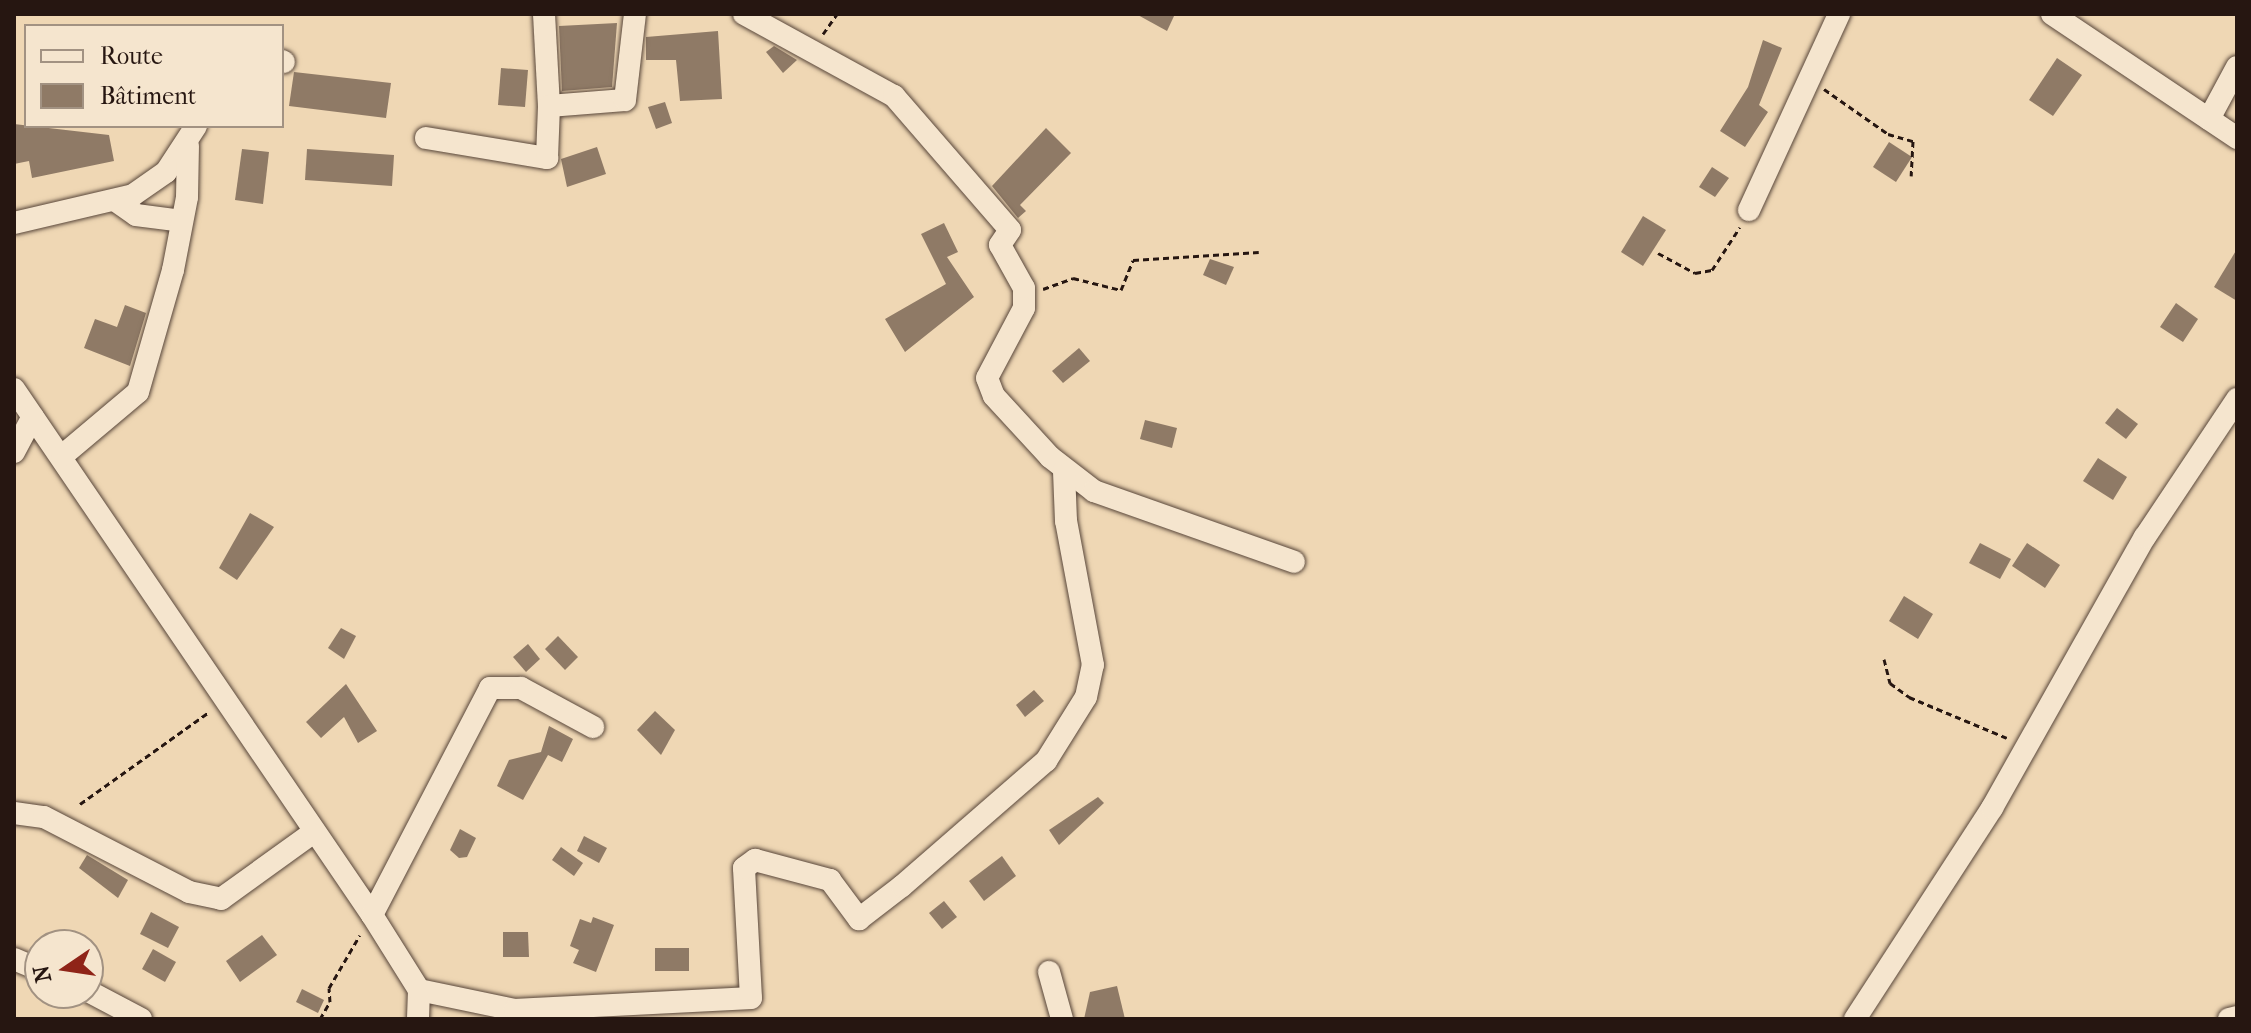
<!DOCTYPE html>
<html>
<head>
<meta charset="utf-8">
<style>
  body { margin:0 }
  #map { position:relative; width:2251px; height:1033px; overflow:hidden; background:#efd7b4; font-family:"IM FELL French Canon",serif }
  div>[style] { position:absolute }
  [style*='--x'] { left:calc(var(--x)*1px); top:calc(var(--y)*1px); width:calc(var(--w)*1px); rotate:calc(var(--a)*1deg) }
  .building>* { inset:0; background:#8f7a66 }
  .path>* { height:3px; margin-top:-1.5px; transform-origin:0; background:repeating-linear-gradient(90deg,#261611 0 6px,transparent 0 10px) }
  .roads { filter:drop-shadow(0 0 2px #58463a) drop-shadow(0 0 2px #58463a) }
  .minor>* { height:22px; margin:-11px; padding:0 11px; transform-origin:11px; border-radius:11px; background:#f5e5ce }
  span { translate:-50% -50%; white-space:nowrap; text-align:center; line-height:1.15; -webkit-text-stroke:7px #f5e5ce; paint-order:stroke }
  .frame { position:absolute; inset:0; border:16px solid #261611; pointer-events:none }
  .legend { position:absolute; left:24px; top:24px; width:260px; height:104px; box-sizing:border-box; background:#f5e5ce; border:2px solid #a29282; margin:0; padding:10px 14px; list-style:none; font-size:24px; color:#261611 }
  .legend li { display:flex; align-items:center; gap:16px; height:40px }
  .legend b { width:40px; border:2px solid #a29282 }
  .north { position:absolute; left:24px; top:929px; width:80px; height:80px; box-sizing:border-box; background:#f5e5ce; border:2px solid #a29282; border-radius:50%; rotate:257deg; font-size:22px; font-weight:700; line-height:32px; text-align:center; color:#261611 }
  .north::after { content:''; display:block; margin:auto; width:28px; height:36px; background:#8f2418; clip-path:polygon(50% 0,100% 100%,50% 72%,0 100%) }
</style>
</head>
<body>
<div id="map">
  <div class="building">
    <div style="clip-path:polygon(1136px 14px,1175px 14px,1167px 31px)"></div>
    <div style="clip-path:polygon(617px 23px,612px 87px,562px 91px,559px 26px)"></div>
    <div style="clip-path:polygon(718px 31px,722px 99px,680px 101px,676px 60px,646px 60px,646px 37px)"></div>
    <div style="clip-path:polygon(1763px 40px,1782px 48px,1759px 105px,1768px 112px,1745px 147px,1720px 131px,1748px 87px)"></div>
    <div style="clip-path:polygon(774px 46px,797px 60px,783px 73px,766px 52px)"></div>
    <div style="clip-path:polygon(2057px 58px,2082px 75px,2053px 116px,2029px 100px)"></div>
    <div style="clip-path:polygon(501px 68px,528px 70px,525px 107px,498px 105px)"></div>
    <div style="clip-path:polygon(294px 72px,391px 83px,386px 118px,289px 106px)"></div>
    <div style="clip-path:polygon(665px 102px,672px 123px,656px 129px,648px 107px)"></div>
    <div style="clip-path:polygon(14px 124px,109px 135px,114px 161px,32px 178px,29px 161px,14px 164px)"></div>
    <div style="clip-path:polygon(1046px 128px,1071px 153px,1020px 205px,1026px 211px,1018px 218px,992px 186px)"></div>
    <div style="clip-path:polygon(1889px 142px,1912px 157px,1896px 182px,1873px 167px)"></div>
    <div style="clip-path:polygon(597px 147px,606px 174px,567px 187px,561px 159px)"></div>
    <div style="clip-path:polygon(242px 149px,269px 152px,263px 204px,235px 200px)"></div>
    <div style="clip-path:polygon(307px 149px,394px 155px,392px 186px,305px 180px)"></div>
    <div style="clip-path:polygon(1712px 167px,1729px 178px,1715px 197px,1699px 187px)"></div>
    <div style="clip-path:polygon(1643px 216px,1666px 230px,1643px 266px,1621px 252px)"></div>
    <div style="clip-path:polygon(944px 223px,958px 252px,947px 257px,974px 297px,905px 352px,885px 319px,946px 284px,921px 234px)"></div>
    <div style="clip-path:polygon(2237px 249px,2237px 301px,2214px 287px)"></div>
    <div style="clip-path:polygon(1210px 259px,1234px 267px,1226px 285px,1203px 275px)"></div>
    <div style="clip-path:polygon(2176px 303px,2198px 319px,2183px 342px,2160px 327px)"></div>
    <div style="clip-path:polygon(125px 305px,146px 313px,130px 366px,84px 348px,95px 319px,117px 327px)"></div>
    <div style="clip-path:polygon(1079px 348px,1090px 361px,1063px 383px,1052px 371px)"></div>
    <div style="clip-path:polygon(2117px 408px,2138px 424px,2126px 439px,2105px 423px)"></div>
    <div style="clip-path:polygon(1145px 420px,1177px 428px,1172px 448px,1140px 439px)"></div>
    <div style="clip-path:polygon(2098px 458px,2127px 477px,2113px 500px,2083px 481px)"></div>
    <div style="clip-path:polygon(250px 513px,274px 527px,237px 580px,219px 568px)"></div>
    <div style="clip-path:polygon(1980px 543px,2011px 559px,2000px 579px,1969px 563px)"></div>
    <div style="clip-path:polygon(2027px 543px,2060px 565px,2045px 588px,2012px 566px)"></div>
    <div style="clip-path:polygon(1904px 596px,1933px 614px,1918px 639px,1889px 621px)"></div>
    <div style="clip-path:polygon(341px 628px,356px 636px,344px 659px,328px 648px)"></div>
    <div style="clip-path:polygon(558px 636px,578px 657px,565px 670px,545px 649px)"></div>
    <div style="clip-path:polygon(528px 644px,540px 659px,526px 672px,513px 657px)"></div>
    <div style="clip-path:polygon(346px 684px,377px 731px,358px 743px,344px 717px,321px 738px,306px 722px)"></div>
    <div style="clip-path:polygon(1034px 690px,1044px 701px,1025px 717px,1016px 705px)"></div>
    <div style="clip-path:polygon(655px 711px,675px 730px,661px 755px,637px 730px)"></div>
    <div style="clip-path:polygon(549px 726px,573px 739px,562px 762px,548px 755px,523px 800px,497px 786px,509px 760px,541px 752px)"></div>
    <div style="clip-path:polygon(1098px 797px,1104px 803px,1059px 845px,1049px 830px)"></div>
    <div style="clip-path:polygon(460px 829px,476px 838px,467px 857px,459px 858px,450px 850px)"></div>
    <div style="clip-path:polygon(584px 836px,607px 848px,599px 863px,577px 851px)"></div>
    <div style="clip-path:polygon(561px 847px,583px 863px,574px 876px,552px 860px)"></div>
    <div style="clip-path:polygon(87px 855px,128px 880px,118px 898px,79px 868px)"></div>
    <div style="clip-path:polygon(1002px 856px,1016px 876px,984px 901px,969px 881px)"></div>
    <div style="clip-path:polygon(944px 901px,957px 917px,942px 929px,929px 913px)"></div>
    <div style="clip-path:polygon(151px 912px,179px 927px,168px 948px,140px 934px)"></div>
    <div style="clip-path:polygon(593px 917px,614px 925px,596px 972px,573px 963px,579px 950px,570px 946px,580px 919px,591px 923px)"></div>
    <div style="clip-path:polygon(503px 932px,528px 932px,529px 957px,503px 957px)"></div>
    <div style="clip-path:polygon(262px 935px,277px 955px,240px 982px,226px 961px)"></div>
    <div style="clip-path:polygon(655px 948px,689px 948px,689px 971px,655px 971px)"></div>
    <div style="clip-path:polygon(153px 949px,176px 962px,165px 982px,142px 969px)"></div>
    <div style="clip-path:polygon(1117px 986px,1125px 1019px,1084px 1019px,1090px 992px)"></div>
    <div style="clip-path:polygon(302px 989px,324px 1000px,318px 1013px,296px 1002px)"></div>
  </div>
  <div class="path">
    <div style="--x:823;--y:34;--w:24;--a:-55"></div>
    <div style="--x:1824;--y:89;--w:78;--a:35.1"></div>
    <div style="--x:1888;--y:134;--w:26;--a:16"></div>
    <div style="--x:1913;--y:141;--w:35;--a:93"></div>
    <div style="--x:1658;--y:253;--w:42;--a:28.4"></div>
    <div style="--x:1695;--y:273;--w:17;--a:-10"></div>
    <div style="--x:1712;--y:270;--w:51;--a:-56.9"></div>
    <div style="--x:1043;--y:289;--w:32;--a:-20"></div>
    <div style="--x:1073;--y:278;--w:49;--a:14"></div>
    <div style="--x:1121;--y:290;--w:32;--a:-68"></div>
    <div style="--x:1133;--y:260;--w:126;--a:-3.6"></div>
    <div style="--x:1884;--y:659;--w:25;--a:76"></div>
    <div style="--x:1890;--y:683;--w:24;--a:36"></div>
    <div style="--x:1909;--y:697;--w:106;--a:22.7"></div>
    <div style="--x:80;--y:804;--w:158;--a:-35.5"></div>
    <div style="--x:320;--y:1019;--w:20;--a:-60"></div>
    <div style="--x:330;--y:1002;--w:14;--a:-94"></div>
    <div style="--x:329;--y:988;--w:61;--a:-59.7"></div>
  </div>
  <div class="roads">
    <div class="minor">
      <div style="--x:544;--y:14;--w:92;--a:86.9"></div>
      <div style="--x:744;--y:14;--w:171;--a:28.7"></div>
      <div style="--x:894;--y:96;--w:177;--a:49.1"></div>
      <div style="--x:1010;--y:230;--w:18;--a:124"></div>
      <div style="--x:1000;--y:245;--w:49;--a:60.8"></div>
      <div style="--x:1024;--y:288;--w:20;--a:90"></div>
      <div style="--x:1024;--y:308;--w:79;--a:117.9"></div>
      <div style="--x:987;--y:378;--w:19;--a:69"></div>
      <div style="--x:994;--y:396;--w:83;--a:47.4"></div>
      <div style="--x:1050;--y:457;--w:56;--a:37.7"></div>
      <div style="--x:1094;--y:491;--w:212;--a:19.5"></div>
      <div style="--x:2052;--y:14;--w:223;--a:33.8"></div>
      <div style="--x:282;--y:61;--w:2;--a:27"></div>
      <div style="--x:2209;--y:119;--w:59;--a:-61.7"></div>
      <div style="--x:426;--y:138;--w:123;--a:9.4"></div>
      <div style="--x:547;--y:158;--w:52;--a:-87.8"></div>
      <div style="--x:549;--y:106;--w:76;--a:-4.5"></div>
      <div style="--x:625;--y:100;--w:87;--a:-83.4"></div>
      <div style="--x:116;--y:201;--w:24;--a:35"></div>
      <div style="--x:136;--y:215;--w:46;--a:7.4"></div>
      <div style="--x:1749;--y:210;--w:216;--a:-65.3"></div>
      <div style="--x:14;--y:223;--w:122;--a:-13.2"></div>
      <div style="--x:133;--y:195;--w:40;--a:-34.9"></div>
      <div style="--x:166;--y:172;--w:55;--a:-56.9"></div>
      <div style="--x:14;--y:389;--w:636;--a:55.76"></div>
      <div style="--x:372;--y:915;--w:89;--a:57.9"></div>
      <div style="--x:419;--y:990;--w:29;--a:92"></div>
      <div style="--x:14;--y:452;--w:40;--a:-62"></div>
      <div style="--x:62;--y:456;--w:99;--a:-40.1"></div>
      <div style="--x:138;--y:392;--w:127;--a:-74"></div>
      <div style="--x:173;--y:270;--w:74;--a:-79.1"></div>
      <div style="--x:187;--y:197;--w:51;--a:-88.9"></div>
      <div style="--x:14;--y:813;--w:30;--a:8"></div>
      <div style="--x:44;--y:817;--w:163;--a:27.3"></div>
      <div style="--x:189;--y:892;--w:33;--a:12"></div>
      <div style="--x:221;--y:899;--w:111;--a:-35.8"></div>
      <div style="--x:372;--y:915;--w:256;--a:-62.5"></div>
      <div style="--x:490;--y:688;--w:31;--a:0"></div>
      <div style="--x:521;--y:688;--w:82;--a:28.4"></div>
      <div style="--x:14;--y:959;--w:28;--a:23"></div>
      <div style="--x:1049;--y:972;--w:49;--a:74.5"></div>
      <div style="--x:419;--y:990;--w:98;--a:11.8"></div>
      <div style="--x:515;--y:1010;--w:236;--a:-2.9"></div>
      <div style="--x:751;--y:998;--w:130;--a:-93.1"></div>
      <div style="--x:744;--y:868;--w:14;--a:-36"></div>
      <div style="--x:755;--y:860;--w:78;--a:14.9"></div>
      <div style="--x:830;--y:880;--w:49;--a:53.4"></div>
      <div style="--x:859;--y:919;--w:54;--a:-37.5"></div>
      <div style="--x:902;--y:886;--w:191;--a:-41"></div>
      <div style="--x:1046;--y:761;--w:75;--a:-58"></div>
      <div style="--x:1086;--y:697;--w:33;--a:-78"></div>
      <div style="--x:1093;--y:665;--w:147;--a:-100.6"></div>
      <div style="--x:1066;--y:521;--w:50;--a:-92.3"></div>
      <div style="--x:88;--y:991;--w:60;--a:27.8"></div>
      <div style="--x:1855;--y:1019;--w:252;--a:-57"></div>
      <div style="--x:1992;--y:808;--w:311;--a:-60.6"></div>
      <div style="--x:2145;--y:537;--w:166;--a:-56.3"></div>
      <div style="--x:2229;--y:1019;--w:8;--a:-14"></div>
    </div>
  </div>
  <div class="frame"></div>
  <ul class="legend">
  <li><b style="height:10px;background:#f5e5ce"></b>Route</li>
  <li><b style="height:22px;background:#8f7a66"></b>Bâtiment</li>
  </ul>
  <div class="north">N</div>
</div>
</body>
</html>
